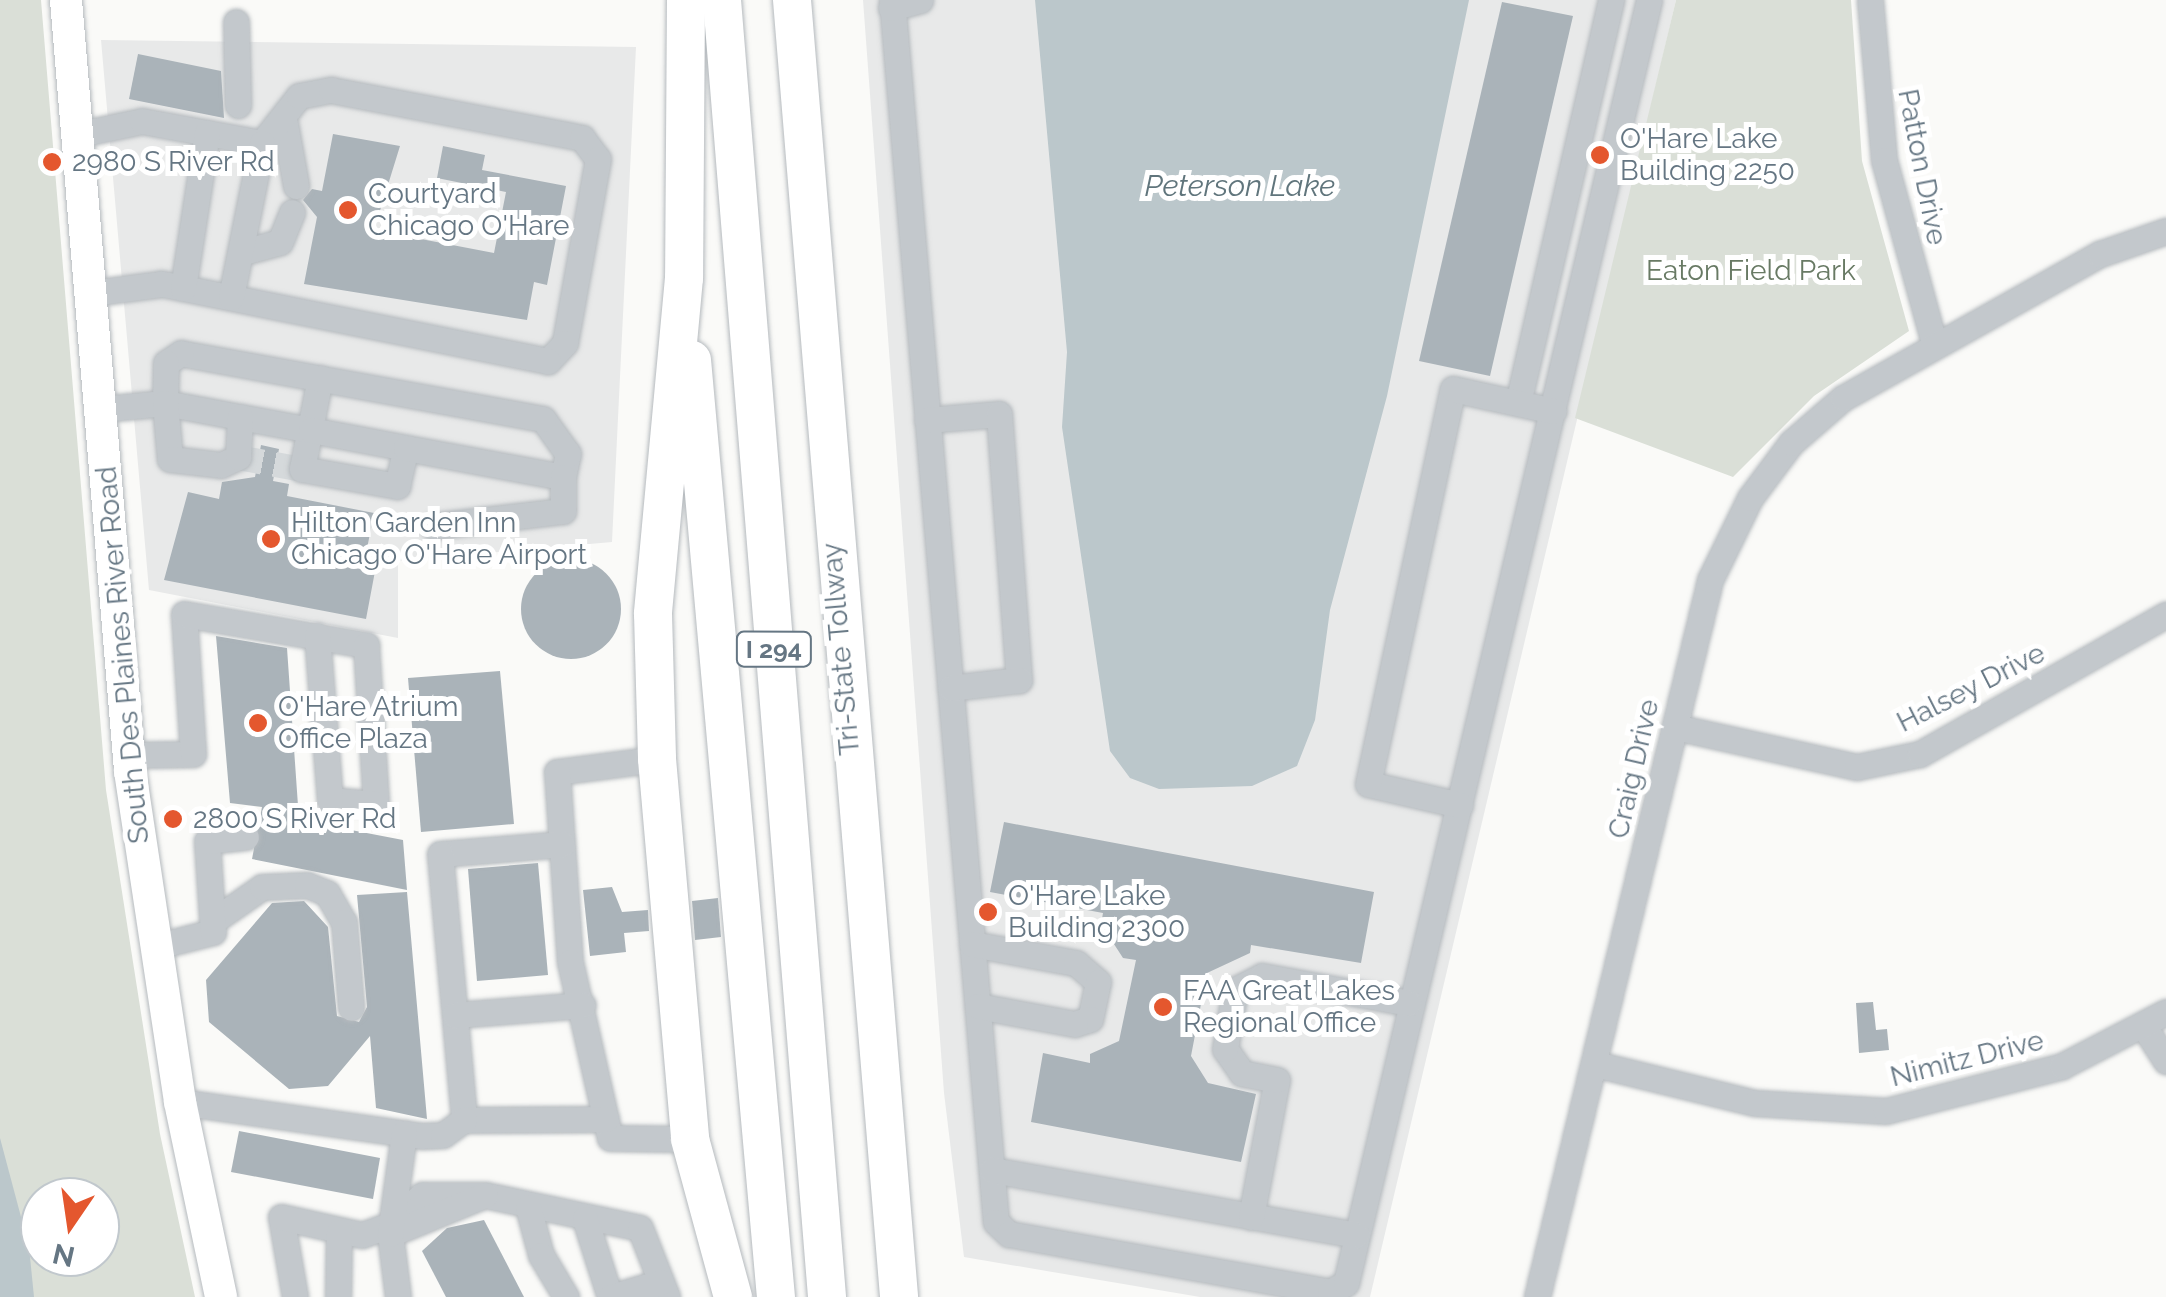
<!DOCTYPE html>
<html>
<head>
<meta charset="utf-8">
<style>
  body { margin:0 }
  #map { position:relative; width:2166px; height:1297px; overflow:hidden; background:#fafaf8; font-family:Raleway,sans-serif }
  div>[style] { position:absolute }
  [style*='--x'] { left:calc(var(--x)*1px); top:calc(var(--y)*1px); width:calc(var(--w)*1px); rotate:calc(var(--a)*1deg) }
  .built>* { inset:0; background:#e8e9e9 }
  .green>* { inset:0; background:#dadfd7 }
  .water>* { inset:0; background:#bbc7cb }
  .building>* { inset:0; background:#aab3b9 }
  .round { border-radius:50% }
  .minor-tunnel>* { height:25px; margin-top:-12.5px; transform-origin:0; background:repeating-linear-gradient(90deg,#d5d9db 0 25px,transparent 0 37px) }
  .roads { filter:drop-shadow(0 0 2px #b5babe) drop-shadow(0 0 2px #b5babe) }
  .minor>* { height:25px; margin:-12.5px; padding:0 12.5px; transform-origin:12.5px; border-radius:12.5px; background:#c3c8cc }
  .major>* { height:32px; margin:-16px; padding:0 16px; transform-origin:16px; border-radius:16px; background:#fff }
  .highway>* { height:38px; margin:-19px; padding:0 19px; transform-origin:19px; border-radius:19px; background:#fff }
  .dots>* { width:28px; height:28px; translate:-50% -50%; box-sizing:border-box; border:5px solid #fff; border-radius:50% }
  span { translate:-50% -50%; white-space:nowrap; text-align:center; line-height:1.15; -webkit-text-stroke:10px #fff; paint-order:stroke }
  .shield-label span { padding:2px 8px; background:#fff; border:2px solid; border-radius:8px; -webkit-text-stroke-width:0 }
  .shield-label { font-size:25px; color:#657683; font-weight:700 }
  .poi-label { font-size:28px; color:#657683 }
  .left { translate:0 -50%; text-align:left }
  .street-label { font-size:28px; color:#657683 }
  .park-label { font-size:28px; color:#687a64 }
  .water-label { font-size:30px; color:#60757c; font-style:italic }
  .north { position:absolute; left:20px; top:1177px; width:100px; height:100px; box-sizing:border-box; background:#fff; border:2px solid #c1c8cd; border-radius:50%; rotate:193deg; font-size:28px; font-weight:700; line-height:40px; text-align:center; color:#657683 }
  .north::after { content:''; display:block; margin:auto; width:35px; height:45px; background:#e4572e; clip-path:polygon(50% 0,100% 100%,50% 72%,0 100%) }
</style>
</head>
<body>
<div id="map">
  <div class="built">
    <div style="clip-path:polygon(863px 0,1676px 0,1370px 1297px,1200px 1297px,964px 1257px,944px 1093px)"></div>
    <div style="clip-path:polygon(101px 40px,636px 47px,612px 542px,398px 561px,398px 638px,149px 590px)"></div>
  </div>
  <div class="green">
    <div style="clip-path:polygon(evenodd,0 0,41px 0,106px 790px,160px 1134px,195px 1297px,0 1297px,0 0,40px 1197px,100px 1197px,100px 1257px,40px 1257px,40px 1197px)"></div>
    <div style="clip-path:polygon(1676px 0,1851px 0,1862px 161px,1909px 331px,1814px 396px,1733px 477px,1575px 418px)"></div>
  </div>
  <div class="water">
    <div style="clip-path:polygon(1035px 0,1469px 0,1387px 396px,1330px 610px,1315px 720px,1297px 766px,1252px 786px,1159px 789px,1130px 778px,1110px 751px,1062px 427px,1067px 352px)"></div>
    <div style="clip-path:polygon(0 1138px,29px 1247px,34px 1297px,0 1297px)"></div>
  </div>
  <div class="building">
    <div style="clip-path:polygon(1502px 2px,1573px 16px,1490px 376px,1419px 361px)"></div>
    <div style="clip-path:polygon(138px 54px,221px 71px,224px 118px,129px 99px)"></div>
    <div style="clip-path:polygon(333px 134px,400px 146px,374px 230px,494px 253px,506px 192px,437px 178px,443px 146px,485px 155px,482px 170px,566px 186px,547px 285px,534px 282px,527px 320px,304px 284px,317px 217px,303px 200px,312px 189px,322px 191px)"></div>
    <div style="clip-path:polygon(261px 445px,279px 449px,273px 481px,289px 484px,287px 496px,374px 513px,364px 564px,376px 566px,366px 619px,164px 580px,188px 492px,219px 499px,222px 482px,255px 477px)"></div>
    <div class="round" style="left:521px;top:559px;width:100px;height:100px"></div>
    <div style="clip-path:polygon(216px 636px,287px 648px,299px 820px,403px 840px,407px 890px,252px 859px,262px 807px,230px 803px)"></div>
    <div style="clip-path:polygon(500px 671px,514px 824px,421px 832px,408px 678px)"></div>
    <div style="clip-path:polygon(1004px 822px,1374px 892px,1361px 963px,1251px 945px,1250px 953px,1207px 973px,1191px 1056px,1208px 1083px,1256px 1094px,1241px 1162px,1031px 1122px,1043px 1053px,1090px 1063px,1090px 1054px,1119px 1041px,1136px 960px,1123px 958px,1101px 924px,1103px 913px,990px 892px)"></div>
    <div style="clip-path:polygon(538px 863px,548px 975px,477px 981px,468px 869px)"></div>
    <div style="clip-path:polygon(612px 887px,622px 912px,648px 910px,649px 931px,624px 933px,626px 952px,590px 956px,583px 890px)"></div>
    <div style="clip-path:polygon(407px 892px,427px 1119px,376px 1108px,370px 1036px,328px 1086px,289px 1089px,209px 1022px,206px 980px,272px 903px,304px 901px,328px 927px,337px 1016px,359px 1022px,367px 1007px,357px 895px)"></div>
    <div style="clip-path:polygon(718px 898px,721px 937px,695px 940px,692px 901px)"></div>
    <div style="clip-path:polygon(1873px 1002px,1876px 1030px,1887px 1029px,1889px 1050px,1859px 1053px,1856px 1003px)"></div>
    <div style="clip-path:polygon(239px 1131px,380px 1158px,373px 1199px,231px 1172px)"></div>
    <div style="clip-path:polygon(484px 1220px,524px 1297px,446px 1297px,422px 1251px,447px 1228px)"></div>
  </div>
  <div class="minor-tunnel">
    <div style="--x:238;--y:457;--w:65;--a:10.6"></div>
  </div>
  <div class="roads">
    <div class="minor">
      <div style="--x:892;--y:0;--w:1226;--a:85.14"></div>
      <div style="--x:996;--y:1222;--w:18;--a:43"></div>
      <div style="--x:1009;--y:1234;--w:326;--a:10.2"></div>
      <div style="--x:1330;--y:1292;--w:18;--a:-29"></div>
      <div style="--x:1346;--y:1283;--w:1318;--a:-76.71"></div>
      <div style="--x:1870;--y:0;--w:161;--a:85"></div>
      <div style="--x:1884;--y:160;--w:190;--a:74.7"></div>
      <div style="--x:891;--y:8;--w:30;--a:-15"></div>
      <div style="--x:236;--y:22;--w:83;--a:88.6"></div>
      <div style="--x:285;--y:124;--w:63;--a:79.9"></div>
      <div style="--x:80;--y:134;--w:63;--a:-11.8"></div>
      <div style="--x:142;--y:121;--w:122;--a:10.4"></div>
      <div style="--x:262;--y:143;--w:60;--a:-51.8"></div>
      <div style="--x:299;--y:96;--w:33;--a:-11"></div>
      <div style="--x:331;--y:90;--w:256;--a:10.8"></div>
      <div style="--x:582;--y:138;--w:26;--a:53"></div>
      <div style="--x:598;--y:159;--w:187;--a:100.2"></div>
      <div style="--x:565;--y:343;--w:25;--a:133"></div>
      <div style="--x:548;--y:361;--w:395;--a:-168.7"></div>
      <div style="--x:161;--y:284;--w:70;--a:172.6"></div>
      <div style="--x:240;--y:253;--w:41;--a:-15.4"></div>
      <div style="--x:280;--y:242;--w:32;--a:-68"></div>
      <div style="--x:183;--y:288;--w:157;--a:-81.2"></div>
      <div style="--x:231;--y:297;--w:157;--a:-78.6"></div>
      <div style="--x:320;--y:378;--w:93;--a:101.2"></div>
      <div style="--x:302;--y:469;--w:97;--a:10.1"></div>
      <div style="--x:397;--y:486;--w:39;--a:-77"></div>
      <div style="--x:1518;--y:403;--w:414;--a:-77"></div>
      <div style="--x:101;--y:409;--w:64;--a:-5.4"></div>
      <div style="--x:165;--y:403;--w:76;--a:10.6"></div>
      <div style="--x:240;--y:417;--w:72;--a:10.4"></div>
      <div style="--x:311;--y:430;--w:97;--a:10.7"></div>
      <div style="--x:406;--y:448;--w:160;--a:10.5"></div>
      <div style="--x:563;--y:477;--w:24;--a:-78"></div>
      <div style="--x:568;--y:454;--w:43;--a:-125.5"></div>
      <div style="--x:543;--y:419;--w:368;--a:-169.7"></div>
      <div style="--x:181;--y:353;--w:18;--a:146"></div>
      <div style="--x:166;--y:363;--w:40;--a:91.4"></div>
      <div style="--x:165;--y:403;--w:56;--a:84.9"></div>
      <div style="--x:170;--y:459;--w:51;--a:6.7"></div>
      <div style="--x:221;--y:465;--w:19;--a:-25"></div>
      <div style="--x:238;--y:457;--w:40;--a:-87.1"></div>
      <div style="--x:927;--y:420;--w:72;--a:-4.8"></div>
      <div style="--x:999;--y:414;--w:267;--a:85.7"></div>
      <div style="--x:1019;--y:680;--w:69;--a:173.4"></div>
      <div style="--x:433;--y:526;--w:131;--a:-6.6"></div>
      <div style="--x:563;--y:511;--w:34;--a:-90"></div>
      <div style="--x:1675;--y:727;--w:186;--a:12.4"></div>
      <div style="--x:1857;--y:767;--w:64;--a:-11.7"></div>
      <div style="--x:1920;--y:754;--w:283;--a:-29.5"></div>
      <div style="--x:128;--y:755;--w:65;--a:-0.9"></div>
      <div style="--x:193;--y:754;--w:140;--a:-93.7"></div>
      <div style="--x:184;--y:614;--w:185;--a:9.7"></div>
      <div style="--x:366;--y:645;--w:159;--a:86.4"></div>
      <div style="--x:376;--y:804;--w:46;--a:-175"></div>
      <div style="--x:330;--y:800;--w:165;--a:-94.5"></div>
      <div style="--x:657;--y:759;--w:101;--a:172.6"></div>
      <div style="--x:557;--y:772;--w:190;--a:86.1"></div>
      <div style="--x:570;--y:962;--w:180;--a:77.2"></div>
      <div style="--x:610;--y:1138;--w:80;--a:0.7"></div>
      <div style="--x:1460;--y:805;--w:94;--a:-167.1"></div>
      <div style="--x:1368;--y:784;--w:404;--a:-77.9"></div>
      <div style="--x:1453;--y:389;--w:103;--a:12.3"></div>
      <div style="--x:562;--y:844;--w:122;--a:175.3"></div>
      <div style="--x:440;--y:854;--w:267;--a:84.8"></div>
      <div style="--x:464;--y:1120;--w:142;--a:-0.4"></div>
      <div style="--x:216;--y:919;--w:56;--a:-34.8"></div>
      <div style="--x:262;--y:887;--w:45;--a:-2.5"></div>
      <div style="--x:307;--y:885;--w:22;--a:22"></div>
      <div style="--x:327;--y:893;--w:34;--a:60"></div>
      <div style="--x:344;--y:922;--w:86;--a:85.3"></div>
      <div style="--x:972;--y:944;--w:106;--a:10.4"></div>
      <div style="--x:1076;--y:963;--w:29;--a:41"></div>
      <div style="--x:1098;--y:982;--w:38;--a:102"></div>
      <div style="--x:1090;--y:1019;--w:16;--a:162"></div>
      <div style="--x:1075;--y:1024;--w:99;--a:-169.5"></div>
      <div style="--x:154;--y:947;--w:61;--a:-14.3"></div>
      <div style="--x:213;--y:932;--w:91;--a:-93.8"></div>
      <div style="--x:207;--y:841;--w:39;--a:-6"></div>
      <div style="--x:455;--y:1015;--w:128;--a:-4.5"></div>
      <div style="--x:2143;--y:1025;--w:43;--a:57.4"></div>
      <div style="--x:1595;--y:1064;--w:165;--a:13.7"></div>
      <div style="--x:1755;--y:1103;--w:131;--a:3.5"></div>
      <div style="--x:1886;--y:1111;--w:182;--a:-14.3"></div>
      <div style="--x:2062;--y:1066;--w:117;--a:-27.4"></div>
      <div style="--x:180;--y:1102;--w:244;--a:8"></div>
      <div style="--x:422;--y:1136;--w:21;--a:-3"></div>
      <div style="--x:443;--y:1135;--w:26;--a:-36"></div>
      <div style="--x:992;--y:1170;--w:370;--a:10.1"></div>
      <div style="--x:485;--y:1195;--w:158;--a:12"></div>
      <div style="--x:640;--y:1228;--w:74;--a:68.6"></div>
      <div style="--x:528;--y:1207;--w:50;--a:74.8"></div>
      <div style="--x:541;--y:1255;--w:49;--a:59.2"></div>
      <div style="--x:1251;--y:1217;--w:139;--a:-79.3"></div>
      <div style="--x:1277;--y:1080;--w:36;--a:-169"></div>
      <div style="--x:1242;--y:1073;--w:29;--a:-125"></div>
      <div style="--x:1225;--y:1049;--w:60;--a:-80.4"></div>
      <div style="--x:1235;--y:990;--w:30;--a:-27"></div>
      <div style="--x:1262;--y:976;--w:149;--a:10.4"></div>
      <div style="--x:585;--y:1219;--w:82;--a:72.2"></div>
      <div style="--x:295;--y:1297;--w:81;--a:-99.9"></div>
      <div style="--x:281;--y:1217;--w:83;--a:12.5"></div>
      <div style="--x:362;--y:1235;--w:32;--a:-20"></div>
      <div style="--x:392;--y:1224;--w:42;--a:-44"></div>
      <div style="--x:422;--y:1195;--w:63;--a:0"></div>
      <div style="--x:485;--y:1195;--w:103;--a:157.7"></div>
      <div style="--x:338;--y:1297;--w:65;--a:-89.1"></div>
      <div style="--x:398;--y:1297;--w:64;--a:-97.2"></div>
      <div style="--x:390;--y:1234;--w:102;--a:-82.1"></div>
      <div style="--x:611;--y:1297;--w:52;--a:-16.7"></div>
      <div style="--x:1537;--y:1297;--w:738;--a:-76.43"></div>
      <div style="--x:1710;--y:580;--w:91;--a:-64"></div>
      <div style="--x:1750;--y:498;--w:69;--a:-53.3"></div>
      <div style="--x:1791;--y:443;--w:69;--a:-40.9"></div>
      <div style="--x:1843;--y:398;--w:295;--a:-29.3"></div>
      <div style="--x:2100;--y:254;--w:70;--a:-19.2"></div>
    </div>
    <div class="major">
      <div style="--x:66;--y:0;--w:774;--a:85.25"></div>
      <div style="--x:130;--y:771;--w:335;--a:81.4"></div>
      <div style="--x:180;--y:1102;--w:199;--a:78.1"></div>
    </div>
    <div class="highway">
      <div style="--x:686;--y:0;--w:278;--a:90.4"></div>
      <div style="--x:684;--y:278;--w:337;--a:95.3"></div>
      <div style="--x:653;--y:614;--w:145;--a:88.4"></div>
      <div style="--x:657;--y:759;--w:381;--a:85"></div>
      <div style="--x:690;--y:1139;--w:164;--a:74.8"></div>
      <div style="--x:722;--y:0;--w:1301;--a:85.37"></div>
      <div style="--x:792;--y:0;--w:1301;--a:85.28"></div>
      <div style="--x:692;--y:360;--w:941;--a:84.88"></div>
    </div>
  </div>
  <div class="dots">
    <div style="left:1600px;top:155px;background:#e4572e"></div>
    <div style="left:52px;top:162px;background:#e4572e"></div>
    <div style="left:348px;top:210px;background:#e4572e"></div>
    <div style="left:271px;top:539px;background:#e4572e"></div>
    <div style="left:258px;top:723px;background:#e4572e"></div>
    <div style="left:173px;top:819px;background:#e4572e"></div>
    <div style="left:988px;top:912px;background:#e4572e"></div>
    <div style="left:1163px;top:1007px;background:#e4572e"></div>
  </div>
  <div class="shield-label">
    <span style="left:774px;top:649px">I 294</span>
  </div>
  <div class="poi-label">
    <span class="left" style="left:1620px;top:155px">O'Hare Lake<br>Building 2250</span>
    <span class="left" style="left:72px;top:162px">2980 S River Rd</span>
    <span class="left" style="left:368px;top:210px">Courtyard<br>Chicago O'Hare</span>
    <span class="left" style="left:291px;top:539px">Hilton Garden Inn<br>Chicago O'Hare Airport</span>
    <span class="left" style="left:278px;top:723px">O'Hare Atrium<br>Office Plaza</span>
    <span class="left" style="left:193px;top:819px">2800 S River Rd</span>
    <span class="left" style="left:1008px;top:912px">O'Hare Lake<br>Building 2300</span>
    <span class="left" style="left:1183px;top:1007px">FAA Great Lakes<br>Regional Office</span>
  </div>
  <div class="street-label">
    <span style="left:1922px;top:167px;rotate:79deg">Patton Drive</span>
    <span style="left:841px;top:649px;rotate:-95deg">Tri-State Tollway</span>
    <span style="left:123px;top:655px;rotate:-95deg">South Des Plaines River Road</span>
    <span style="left:1971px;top:688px;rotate:-27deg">Halsey Drive</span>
    <span style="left:1634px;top:769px;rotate:-77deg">Craig Drive</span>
    <span style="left:1967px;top:1059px;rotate:-14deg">Nimitz Drive</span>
  </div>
  <div class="park-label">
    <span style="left:1751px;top:271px">Eaton Field Park</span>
  </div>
  <div class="water-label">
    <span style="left:1240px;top:186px">Peterson Lake</span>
  </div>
  <div class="north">N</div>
</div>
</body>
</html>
